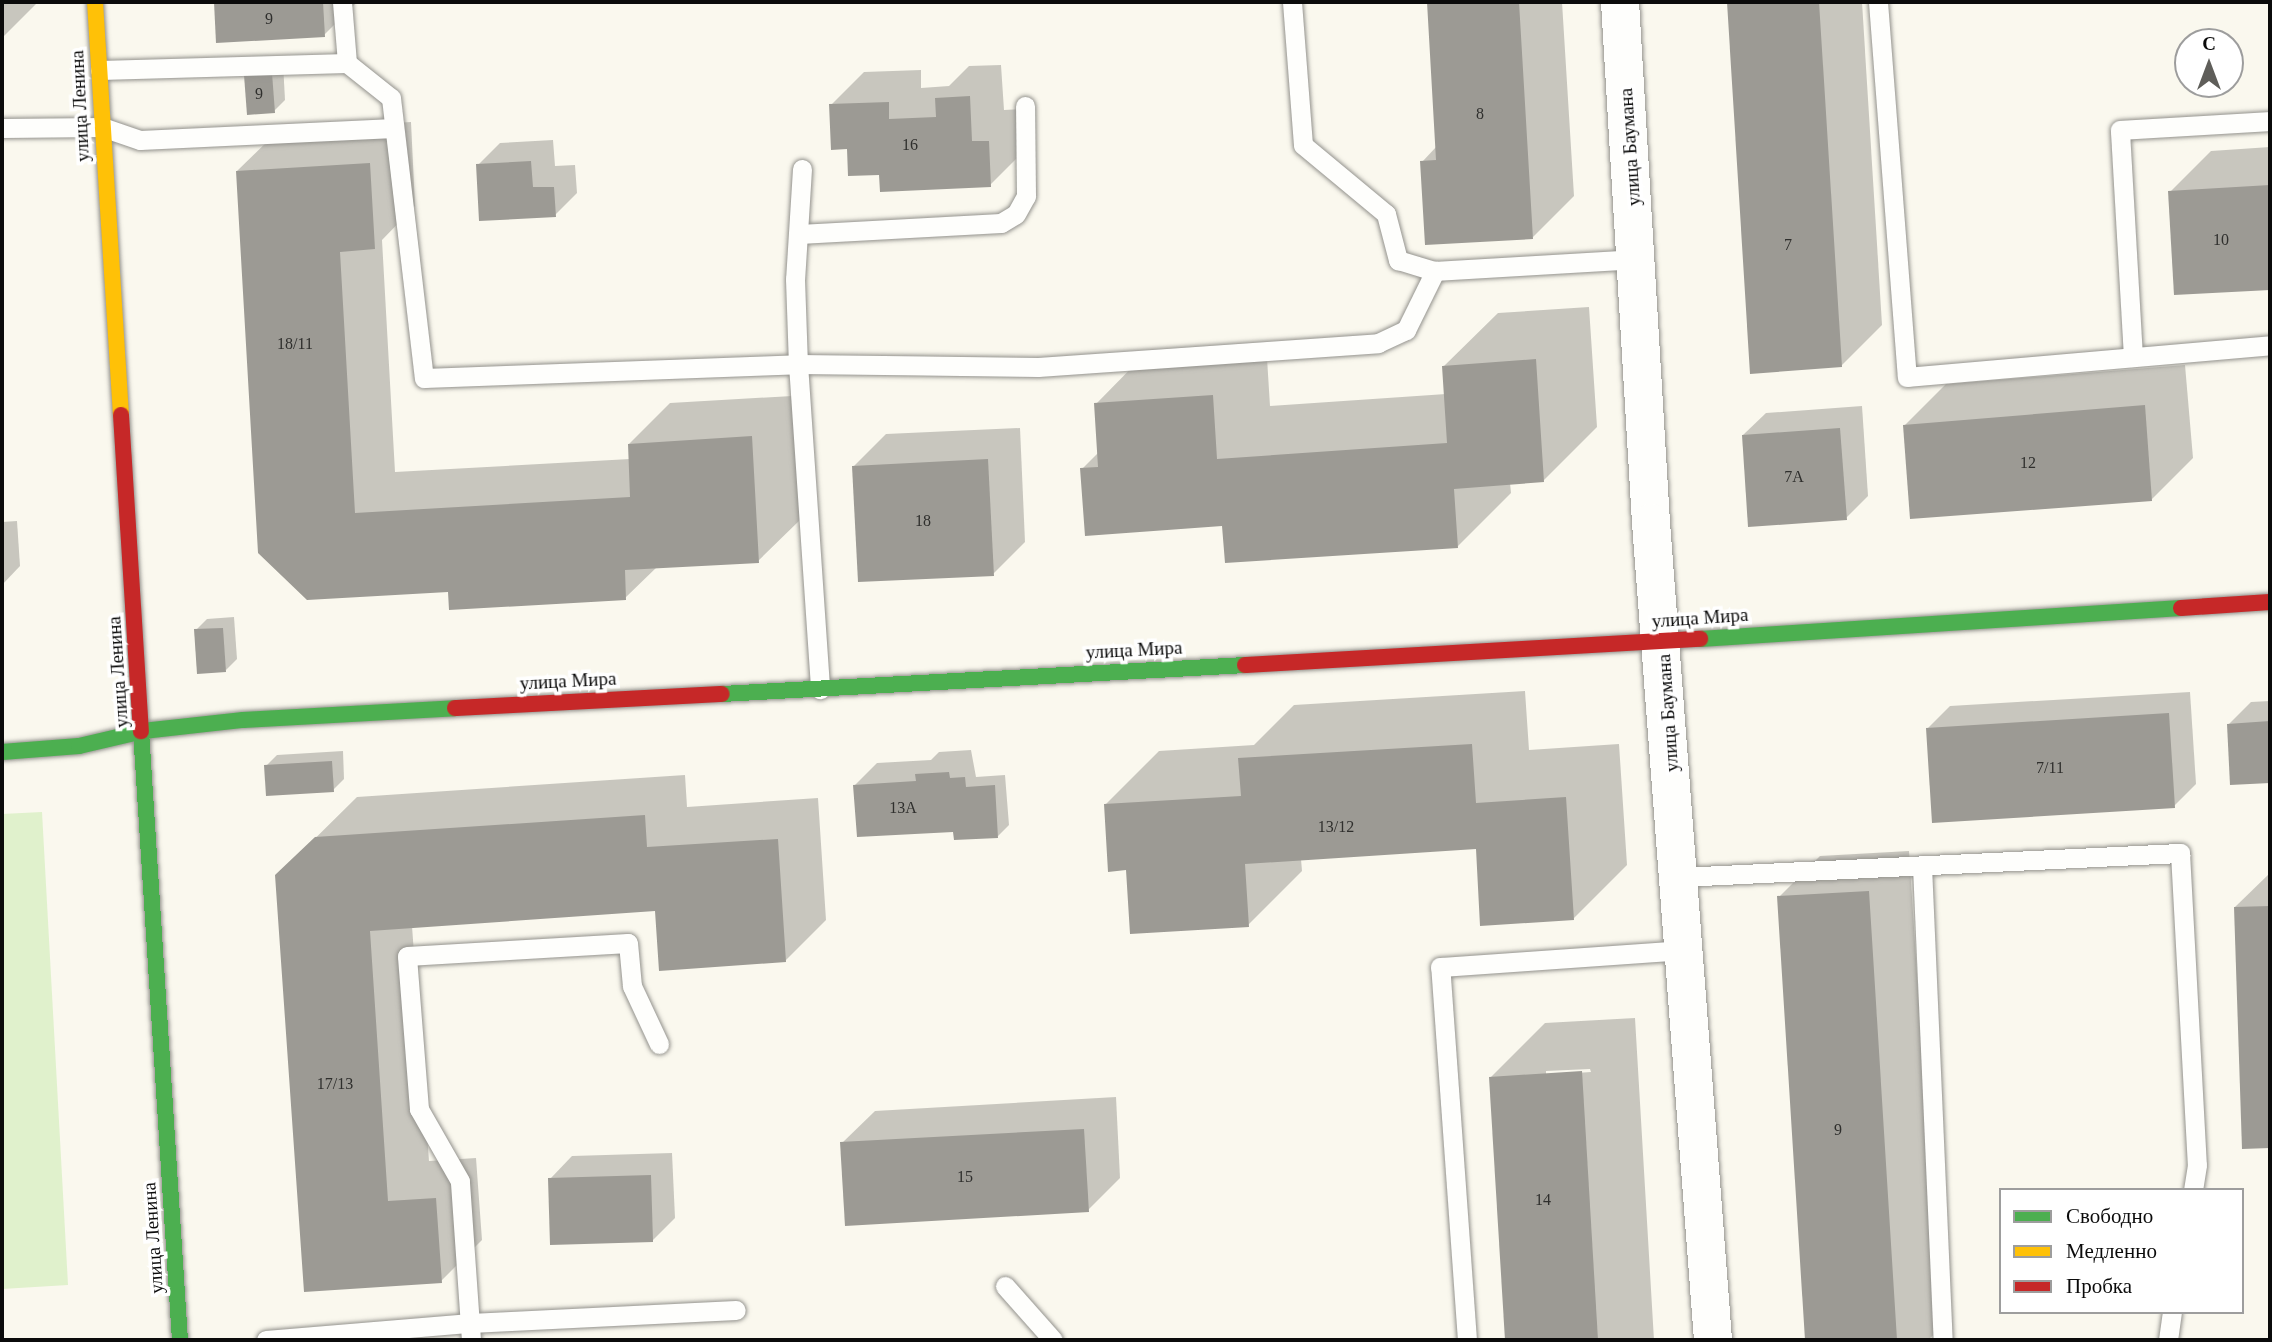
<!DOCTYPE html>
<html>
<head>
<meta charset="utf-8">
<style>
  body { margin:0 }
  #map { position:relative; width:2272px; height:1342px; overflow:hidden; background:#faf8ee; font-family:"Times New Roman",serif }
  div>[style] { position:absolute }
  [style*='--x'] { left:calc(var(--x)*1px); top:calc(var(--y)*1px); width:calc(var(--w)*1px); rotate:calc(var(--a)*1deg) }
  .green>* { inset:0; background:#e0f1cc }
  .shadow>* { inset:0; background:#0003 }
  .building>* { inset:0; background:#9c9a94 }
  .roads { filter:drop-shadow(0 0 2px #93928d) drop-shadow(0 0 2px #93928d) }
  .lane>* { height:19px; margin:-9.5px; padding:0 9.5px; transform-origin:9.5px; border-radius:9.5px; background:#fefefc }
  .street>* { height:38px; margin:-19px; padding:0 19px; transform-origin:19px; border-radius:19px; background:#fefefc }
  .fast>* { height:16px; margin:-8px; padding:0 8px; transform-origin:8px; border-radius:8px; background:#4caf50 }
  .slow>* { height:16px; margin:-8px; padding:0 8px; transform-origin:8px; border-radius:8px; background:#ffc107 }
  .jam>* { height:16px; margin:-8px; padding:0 8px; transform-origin:8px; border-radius:8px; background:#c62828 }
  span { translate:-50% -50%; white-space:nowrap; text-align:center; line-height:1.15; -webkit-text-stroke:7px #fff; paint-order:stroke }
  .number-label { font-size:16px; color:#2f2f2d }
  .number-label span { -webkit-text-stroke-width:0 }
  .street-label { font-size:19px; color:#0b0b0b }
  .frame { position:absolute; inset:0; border:4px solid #0b0b0b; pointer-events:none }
  .legend { position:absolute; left:1999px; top:1188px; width:245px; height:126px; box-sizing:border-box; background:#fff; border:2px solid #9d9d9d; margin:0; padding:9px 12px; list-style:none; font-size:21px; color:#0b0b0b }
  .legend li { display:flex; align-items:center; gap:14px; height:35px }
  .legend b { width:35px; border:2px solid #9d9d9d }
  .north { position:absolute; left:2174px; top:28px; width:70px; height:70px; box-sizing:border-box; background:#fff; border:2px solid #9d9d9d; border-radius:50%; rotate:0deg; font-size:19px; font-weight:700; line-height:28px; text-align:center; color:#0b0b0b }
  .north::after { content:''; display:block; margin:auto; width:24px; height:32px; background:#5f5e5a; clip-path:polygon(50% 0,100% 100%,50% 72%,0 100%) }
</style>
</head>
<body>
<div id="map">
  <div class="green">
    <div style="clip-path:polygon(42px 812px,68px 1285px,2px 1289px,2px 814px)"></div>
  </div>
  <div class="shadow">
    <div style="clip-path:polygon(2px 2px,36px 4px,2px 38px)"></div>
    <div style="clip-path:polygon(215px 2px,357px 2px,324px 35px,218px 41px)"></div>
    <div style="clip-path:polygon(1429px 2px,1562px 2px,1574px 196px,1533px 237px,1422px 162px,1437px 146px)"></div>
    <div style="clip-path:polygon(1728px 2px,1862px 2px,1882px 325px,1841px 366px,1751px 372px)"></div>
    <div style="clip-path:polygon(283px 63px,285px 100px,274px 111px,246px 76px)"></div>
    <div style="clip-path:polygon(1001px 65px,1004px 110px,1021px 109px,1023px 152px,990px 185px,880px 173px,849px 147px,831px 105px,864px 72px,921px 70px,921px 88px,949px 86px,969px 66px)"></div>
    <div style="clip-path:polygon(411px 122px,415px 206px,382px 240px,395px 472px,630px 459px,629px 444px,670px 403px,792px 396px,800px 520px,758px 561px,657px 567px,625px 598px,449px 590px,308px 598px,237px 171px,279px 130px)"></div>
    <div style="clip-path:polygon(553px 140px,555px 166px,575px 165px,577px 193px,555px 215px,478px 165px,500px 143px)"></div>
    <div style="clip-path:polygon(2270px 147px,2270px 288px,2176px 293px,2170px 192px,2211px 151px)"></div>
    <div style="clip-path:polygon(1589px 307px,1597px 427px,1543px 481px,1510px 483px,1511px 493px,1457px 547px,1223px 524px,1082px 469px,1099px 452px,1096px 404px,1149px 350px,1266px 342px,1270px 406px,1446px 394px,1444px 366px,1498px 313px)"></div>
    <div style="clip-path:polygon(2185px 365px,2193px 458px,2152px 499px,1905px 425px,1946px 384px)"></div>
    <div style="clip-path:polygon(1862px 406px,1868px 496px,1846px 518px,1743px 435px,1766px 413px)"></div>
    <div style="clip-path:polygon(1020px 428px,1025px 542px,993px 574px,854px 466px,886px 434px)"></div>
    <div style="clip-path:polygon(17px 521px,20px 566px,2px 585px,2px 522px)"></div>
    <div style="clip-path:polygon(234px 617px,237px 659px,226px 670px,196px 630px,207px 619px)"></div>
    <div style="clip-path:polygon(1525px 691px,1529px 750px,1619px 744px,1627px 865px,1573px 919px,1477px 847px,1301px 859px,1302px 871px,1248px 925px,1127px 868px,1105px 805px,1159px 751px,1254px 745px,1294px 705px)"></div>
    <div style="clip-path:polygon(2190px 692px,2196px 784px,2174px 806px,1928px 728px,1950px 706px)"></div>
    <div style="clip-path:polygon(2270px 701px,2270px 782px,2232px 784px,2229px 724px,2251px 702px)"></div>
    <div style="clip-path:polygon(971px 750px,976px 777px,1005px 775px,1009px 825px,998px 836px,955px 830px,855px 785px,877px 763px,931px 760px,939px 752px)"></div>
    <div style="clip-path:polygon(343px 751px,344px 779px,333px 790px,266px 766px,277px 755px)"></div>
    <div style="clip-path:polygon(685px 775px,687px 807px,818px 798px,826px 920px,785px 961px,657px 909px,412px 926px,429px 1161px,476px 1158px,482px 1240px,441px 1281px,306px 1290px,277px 876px,357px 797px)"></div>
    <div style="clip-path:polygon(1909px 851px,1940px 1329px,1928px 1340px,1807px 1340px,1779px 897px,1820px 856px)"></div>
    <div style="clip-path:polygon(2270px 873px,2270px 1147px,2244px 1148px,2235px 907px)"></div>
    <div style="clip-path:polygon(evenodd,1635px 1018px,1654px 1340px,1507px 1340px,1491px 1077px,1545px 1023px,1635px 1018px,1590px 1069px,1591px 1072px,1546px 1075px,1546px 1071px,1590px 1069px)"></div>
    <div style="clip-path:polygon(1116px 1097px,1120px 1178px,1088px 1210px,842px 1143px,875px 1111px)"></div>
    <div style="clip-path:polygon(672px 1153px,675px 1218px,652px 1241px,550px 1179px,572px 1156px)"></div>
  </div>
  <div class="building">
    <div style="clip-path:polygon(214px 2px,323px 2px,325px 37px,216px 43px)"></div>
    <div style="clip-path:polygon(1427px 2px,1519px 2px,1533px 239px,1425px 245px,1420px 161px,1436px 160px)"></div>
    <div style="clip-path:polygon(1727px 2px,1819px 2px,1842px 367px,1750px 374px)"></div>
    <div style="clip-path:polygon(272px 73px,275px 113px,247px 115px,244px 75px)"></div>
    <div style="clip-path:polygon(970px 96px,972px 141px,989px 141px,991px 187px,880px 192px,879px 175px,848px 176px,847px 149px,831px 150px,829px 104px,889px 102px,889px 119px,936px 117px,935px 98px)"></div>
    <div style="clip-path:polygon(531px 161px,533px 187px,554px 187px,556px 217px,479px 221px,476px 164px)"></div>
    <div style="clip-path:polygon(370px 163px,375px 249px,340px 252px,355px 513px,630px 497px,628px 444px,752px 436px,759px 563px,625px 570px,626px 600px,449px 610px,448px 592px,307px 600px,258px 553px,236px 171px)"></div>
    <div style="clip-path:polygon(2270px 185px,2270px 290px,2174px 295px,2168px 191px)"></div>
    <div style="clip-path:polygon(1536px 359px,1544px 482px,1454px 489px,1458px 548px,1225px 563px,1222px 526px,1085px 536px,1080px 468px,1098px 467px,1094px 403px,1213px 395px,1217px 459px,1447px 443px,1442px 366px)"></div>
    <div style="clip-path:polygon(2145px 405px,2152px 501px,1910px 519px,1903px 425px)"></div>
    <div style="clip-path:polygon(1840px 428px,1847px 520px,1748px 527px,1742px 435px)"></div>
    <div style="clip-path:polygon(988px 459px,994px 576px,858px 582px,852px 466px)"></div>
    <div style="clip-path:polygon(223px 628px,226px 672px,197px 674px,194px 629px)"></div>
    <div style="clip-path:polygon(2169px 713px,2175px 808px,1932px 823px,1926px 728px)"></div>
    <div style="clip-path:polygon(2270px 721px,2270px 783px,2230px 785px,2227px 724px)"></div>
    <div style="clip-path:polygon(1472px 744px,1476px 803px,1566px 797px,1574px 920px,1480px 926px,1476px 849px,1245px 864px,1249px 927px,1130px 934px,1126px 870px,1108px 872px,1104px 804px,1241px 796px,1238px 758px)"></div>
    <div style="clip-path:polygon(332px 761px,334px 792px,266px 796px,264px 765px)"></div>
    <div style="clip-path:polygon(949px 772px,950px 778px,965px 777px,966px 787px,995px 785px,998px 838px,954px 840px,953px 832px,857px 837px,853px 785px,916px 781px,915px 774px)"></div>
    <div style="clip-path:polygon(645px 815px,647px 847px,778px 839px,786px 962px,659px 971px,655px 911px,370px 931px,388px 1201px,436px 1198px,442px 1283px,304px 1292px,275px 875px,315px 837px)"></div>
    <div style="clip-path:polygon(1869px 891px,1897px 1340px,1805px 1340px,1777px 896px)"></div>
    <div style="clip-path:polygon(2270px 906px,2270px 1148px,2242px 1149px,2234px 907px)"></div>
    <div style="clip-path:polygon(1582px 1071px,1598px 1340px,1505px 1340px,1489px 1077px)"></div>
    <div style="clip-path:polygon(1084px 1129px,1089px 1212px,845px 1226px,840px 1142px)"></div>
    <div style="clip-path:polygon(651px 1175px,653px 1242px,550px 1245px,548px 1178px)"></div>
  </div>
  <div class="roads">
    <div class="lane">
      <div style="--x:342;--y:2;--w:61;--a:85.3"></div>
      <div style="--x:1292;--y:2;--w:143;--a:85.6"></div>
      <div style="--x:1303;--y:145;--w:108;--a:39.7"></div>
      <div style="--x:1386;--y:214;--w:48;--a:75.4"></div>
      <div style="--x:1398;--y:260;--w:39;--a:17"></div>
      <div style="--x:1435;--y:271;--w:202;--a:-3.4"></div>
      <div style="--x:1878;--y:2;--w:376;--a:85.6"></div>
      <div style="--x:1907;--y:377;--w:364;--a:-5"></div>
      <div style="--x:100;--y:70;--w:247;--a:-1.6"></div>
      <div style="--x:347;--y:63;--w:56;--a:38.5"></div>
      <div style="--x:391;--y:98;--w:282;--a:83.3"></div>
      <div style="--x:424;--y:378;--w:374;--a:-2.1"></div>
      <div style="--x:798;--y:364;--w:240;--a:0.7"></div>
      <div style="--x:1038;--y:367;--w:341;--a:-4"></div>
      <div style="--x:1378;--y:343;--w:31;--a:-25"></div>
      <div style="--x:1406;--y:330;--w:66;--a:-63.8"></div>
      <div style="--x:2;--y:128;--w:100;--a:-0.6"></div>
      <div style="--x:102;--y:127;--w:40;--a:18.9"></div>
      <div style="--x:140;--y:140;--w:254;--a:-2.7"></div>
      <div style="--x:802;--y:169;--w:110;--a:93.6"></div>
      <div style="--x:795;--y:279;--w:85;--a:88"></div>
      <div style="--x:798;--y:364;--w:326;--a:86.1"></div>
      <div style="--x:799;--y:234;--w:202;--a:-3.1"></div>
      <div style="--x:1001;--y:223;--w:17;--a:-31"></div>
      <div style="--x:1016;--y:214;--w:21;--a:-61"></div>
      <div style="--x:1026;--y:196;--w:90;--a:-90.6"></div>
      <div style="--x:2133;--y:357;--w:227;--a:-93.3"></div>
      <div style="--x:2120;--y:130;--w:150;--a:-3.4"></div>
      <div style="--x:1922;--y:866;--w:474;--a:87.5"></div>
      <div style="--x:1680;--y:877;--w:501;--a:-2.75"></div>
      <div style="--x:2180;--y:853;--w:312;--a:86.9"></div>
      <div style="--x:2197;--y:1165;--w:25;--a:99"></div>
      <div style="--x:1005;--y:1286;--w:72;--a:48.4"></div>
      <div style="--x:266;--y:1340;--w:205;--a:-4.8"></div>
      <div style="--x:470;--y:1323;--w:266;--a:-2.8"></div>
      <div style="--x:471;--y:1340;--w:159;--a:-94"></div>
      <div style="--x:460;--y:1181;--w:83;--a:-119.7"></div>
      <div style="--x:419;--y:1109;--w:153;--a:-94.5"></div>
      <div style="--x:407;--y:956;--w:221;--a:-3.4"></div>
      <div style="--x:628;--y:943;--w:43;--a:84.7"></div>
      <div style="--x:632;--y:986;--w:64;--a:65"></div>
      <div style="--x:1467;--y:1340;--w:374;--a:-94.1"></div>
      <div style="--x:1440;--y:967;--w:246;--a:-4"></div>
      <div style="--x:2168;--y:1340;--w:28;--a:-82"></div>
    </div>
    <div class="street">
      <div style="--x:1620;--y:2;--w:522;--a:86.59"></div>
      <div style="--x:1651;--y:523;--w:819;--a:85.66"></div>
    </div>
    <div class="fast">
      <div style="--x:1700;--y:639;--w:482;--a:-3.7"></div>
      <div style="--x:722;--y:694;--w:524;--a:-3.17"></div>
      <div style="--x:141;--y:731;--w:610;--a:86.34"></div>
      <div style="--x:2;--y:752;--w:77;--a:-4.5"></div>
      <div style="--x:79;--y:746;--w:66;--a:-13.2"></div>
      <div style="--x:143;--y:731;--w:101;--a:-6.3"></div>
      <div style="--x:243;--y:720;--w:212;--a:-3.2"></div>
    </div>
    <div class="slow">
      <div style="--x:95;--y:2;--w:414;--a:86.4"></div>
    </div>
    <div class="jam">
      <div style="--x:121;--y:415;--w:317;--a:86.4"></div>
      <div style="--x:2181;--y:608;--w:89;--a:-3.9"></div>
      <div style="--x:1245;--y:665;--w:456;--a:-3.3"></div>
      <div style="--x:455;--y:708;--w:267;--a:-3"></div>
    </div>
  </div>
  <div class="number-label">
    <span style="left:269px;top:19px">9</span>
    <span style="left:259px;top:94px">9</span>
    <span style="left:1480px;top:114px">8</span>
    <span style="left:910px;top:145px">16</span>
    <span style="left:2221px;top:240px">10</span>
    <span style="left:1788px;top:245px">7</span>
    <span style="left:295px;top:344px">18/11</span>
    <span style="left:2028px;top:463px">12</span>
    <span style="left:1794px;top:477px">7А</span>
    <span style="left:923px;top:521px">18</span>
    <span style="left:2050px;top:768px">7/11</span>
    <span style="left:903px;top:808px">13А</span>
    <span style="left:1336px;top:827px">13/12</span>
    <span style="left:335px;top:1084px">17/13</span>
    <span style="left:1838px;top:1130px">9</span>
    <span style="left:965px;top:1177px">15</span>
    <span style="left:1543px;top:1200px">14</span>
  </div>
  <div class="street-label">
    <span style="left:80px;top:106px;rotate:-93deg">улица Ленина</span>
    <span style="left:1630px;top:147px;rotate:-94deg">улица Баумана</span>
    <span style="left:1700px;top:618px;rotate:-4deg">улица Мира</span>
    <span style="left:1134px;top:650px;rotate:-3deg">улица Мира</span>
    <span style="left:118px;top:672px;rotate:-94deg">улица Ленина</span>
    <span style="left:568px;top:681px;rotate:-3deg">улица Мира</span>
    <span style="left:1668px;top:713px;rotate:-94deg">улица Баумана</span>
    <span style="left:153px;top:1238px;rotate:-94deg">улица Ленина</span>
  </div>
  <div class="frame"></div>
  <ul class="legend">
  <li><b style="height:9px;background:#4caf50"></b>Свободно</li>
  <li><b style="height:9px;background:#ffc107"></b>Медленно</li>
  <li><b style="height:9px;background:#c62828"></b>Пробка</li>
  </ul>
  <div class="north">С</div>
</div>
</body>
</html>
